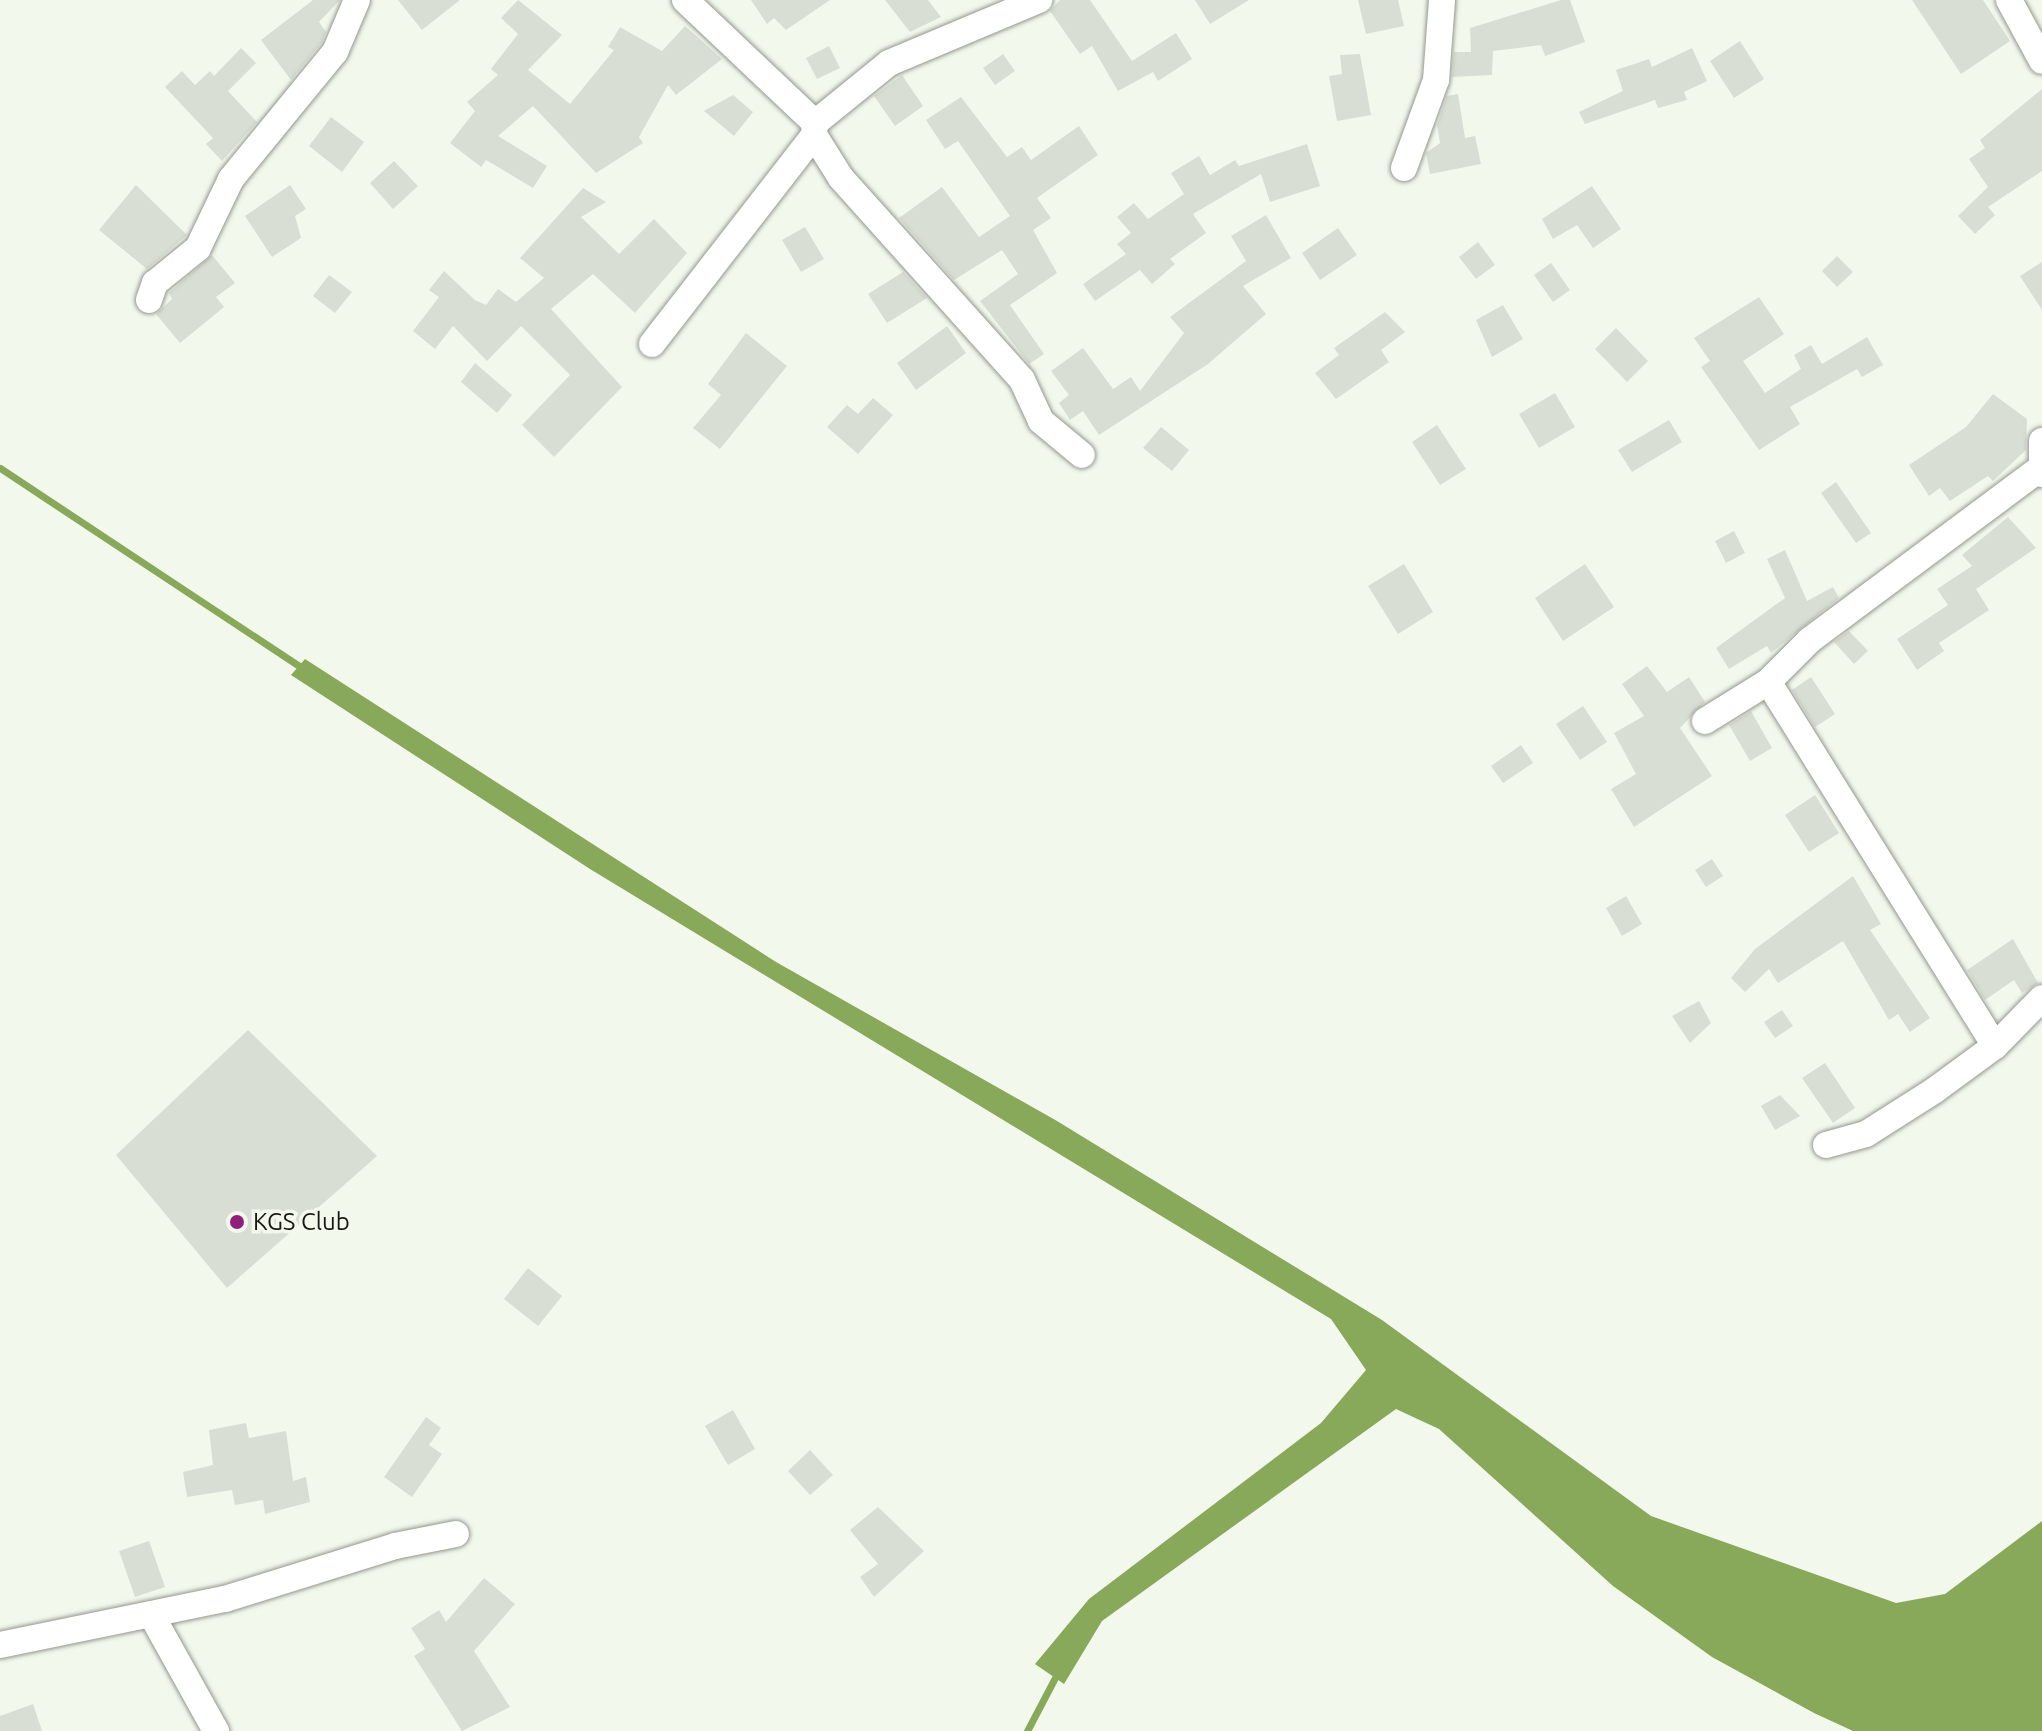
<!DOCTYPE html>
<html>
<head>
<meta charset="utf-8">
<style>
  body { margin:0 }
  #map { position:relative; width:2042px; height:1731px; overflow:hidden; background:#f3f8ed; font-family:Ubuntu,sans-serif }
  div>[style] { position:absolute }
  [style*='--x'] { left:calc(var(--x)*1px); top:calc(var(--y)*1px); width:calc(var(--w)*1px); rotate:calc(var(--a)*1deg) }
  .water>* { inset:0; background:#88a85a }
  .stream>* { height:7px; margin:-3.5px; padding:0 3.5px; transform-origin:3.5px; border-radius:3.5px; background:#88a85a }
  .building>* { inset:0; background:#d9ded4 }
  .roads { filter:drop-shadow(0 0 2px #93988e) drop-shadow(0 0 2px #93988e) }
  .minor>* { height:26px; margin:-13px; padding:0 13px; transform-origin:13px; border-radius:13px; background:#fff }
  .dots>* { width:22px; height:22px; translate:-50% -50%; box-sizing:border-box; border:4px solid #f3f8ed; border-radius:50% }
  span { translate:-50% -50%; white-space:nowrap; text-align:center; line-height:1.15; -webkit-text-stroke:7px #f3f8ed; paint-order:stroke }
  .poi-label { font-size:24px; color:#151713 }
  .left { translate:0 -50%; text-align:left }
</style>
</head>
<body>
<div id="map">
  <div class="water">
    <div style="clip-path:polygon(305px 659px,776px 962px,1057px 1121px,1382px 1320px,1651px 1516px,1896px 1603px,1945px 1594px,2042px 1521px,2042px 1731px,1853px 1731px,1814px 1713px,1712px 1657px,1613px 1586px,1439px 1429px,1396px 1409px,1102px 1621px,1064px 1684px,1035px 1664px,1089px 1599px,1321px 1423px,1366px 1370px,1331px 1319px,590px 869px,291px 675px)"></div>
  </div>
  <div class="stream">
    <div style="--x:0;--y:468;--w:366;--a:33.5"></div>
    <div style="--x:1027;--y:1731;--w:69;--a:-62.3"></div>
  </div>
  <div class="building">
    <div style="clip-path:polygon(313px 0,340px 0,319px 22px,326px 32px,322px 42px,291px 80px,261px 40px)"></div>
    <div style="clip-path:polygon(398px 0,460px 0,422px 30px)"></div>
    <div style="clip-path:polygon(518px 0,562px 35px,528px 70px,570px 104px,614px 50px,608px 47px,620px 27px,662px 51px,685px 26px,722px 59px,676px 95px,668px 85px,639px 137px,643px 143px,596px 173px,533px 106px,498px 136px,547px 166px,533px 188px,486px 160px,481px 167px,450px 143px,475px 111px,467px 102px,498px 75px,491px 69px,518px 34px,501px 18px)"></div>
    <div style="clip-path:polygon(751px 0,830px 0,786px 30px,774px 18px,767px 24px)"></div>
    <div style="clip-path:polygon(885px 0,928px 0,941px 17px,910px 32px)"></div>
    <div style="clip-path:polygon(1060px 0,1090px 0,1132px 61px,1176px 33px,1192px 59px,1158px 81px,1153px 72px,1118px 91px,1092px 46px,1080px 54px,1050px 11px)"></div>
    <div style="clip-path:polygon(1195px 0,1249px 0,1210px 24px)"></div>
    <div style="clip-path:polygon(1358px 0,1398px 0,1404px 26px,1366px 34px)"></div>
    <div style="clip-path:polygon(1561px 0,1570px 0,1585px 42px,1545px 56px,1541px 45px,1493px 51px,1492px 75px,1452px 77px,1454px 52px,1471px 52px,1470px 28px)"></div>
    <div style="clip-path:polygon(1912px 0,1983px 0,2010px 41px,1961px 74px)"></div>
    <div style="clip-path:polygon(1740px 41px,1764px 79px,1734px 98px,1710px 61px)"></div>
    <div style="clip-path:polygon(829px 46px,840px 68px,817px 79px,806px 58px)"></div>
    <div style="clip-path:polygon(241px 48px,256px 63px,228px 91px,257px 122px,222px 161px,206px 144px,213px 138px,165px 87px,182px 71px,195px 85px,210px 71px,214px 76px)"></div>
    <div style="clip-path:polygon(1692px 48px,1707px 81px,1684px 92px,1687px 100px,1658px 108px,1655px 100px,1585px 124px,1579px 112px,1623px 91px,1616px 70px,1649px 59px,1652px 67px)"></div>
    <div style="clip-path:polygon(1003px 54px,1015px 71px,995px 85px,983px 68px)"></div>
    <div style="clip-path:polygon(1360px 54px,1371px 115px,1337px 121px,1329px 76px,1342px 74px,1340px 55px)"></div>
    <div style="clip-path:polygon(902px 75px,923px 106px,895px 126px,874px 96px)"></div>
    <div style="clip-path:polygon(2042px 89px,2042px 171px,1988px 207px,1995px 215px,1975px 234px,1958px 216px,1988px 187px,1969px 159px,1985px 148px,1980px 140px)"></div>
    <div style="clip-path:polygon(1458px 94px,1465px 138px,1475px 136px,1481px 164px,1430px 174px,1426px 153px,1440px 143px,1437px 125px,1447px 96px)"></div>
    <div style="clip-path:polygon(733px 95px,753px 112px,734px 136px,704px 111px)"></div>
    <div style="clip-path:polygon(961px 97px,1007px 157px,1022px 147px,1031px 160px,1079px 126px,1098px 155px,1037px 198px,1051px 218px,1033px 230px,1057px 273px,1010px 305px,1044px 354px,1029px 364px,980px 301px,1018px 274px,1002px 250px,954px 280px,899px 218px,942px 187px,979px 237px,1010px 216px,958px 141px,945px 149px,926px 120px)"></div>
    <div style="clip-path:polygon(331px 117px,364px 142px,342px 172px,309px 146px)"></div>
    <div style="clip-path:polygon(1307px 144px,1320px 186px,1270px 202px,1261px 174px,1193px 214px,1206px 233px,1170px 259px,1175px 264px,1152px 284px,1140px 270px,1095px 301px,1083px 284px,1126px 254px,1117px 244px,1131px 233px,1117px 217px,1134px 203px,1148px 219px,1184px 194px,1171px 173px,1199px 156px,1210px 175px,1235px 160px,1239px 166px)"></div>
    <div style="clip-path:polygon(394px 161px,418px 186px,393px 209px,370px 183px)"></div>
    <div style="clip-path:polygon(136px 185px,187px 235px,147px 269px,99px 230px)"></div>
    <div style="clip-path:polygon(290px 185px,306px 209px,295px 216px,301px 238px,272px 257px,245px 216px)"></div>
    <div style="clip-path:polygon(1592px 186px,1621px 229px,1593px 248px,1577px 225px,1553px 239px,1542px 219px)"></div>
    <div style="clip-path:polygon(583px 188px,606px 202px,581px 217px,619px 254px,654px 219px,687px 253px,635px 313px,593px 274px,551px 309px,622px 387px,554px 457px,522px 425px,570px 375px,521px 326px,487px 361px,453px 326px,435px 349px,413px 331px,439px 297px,429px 290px,444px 271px,475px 300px,486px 305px,498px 289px,516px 302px,544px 278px,520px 258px)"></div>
    <div style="clip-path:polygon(1266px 215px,1291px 258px,1243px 286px,1266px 314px,1208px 364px,1099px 435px,1083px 411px,1070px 420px,1059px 403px,1069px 395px,1051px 371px,1083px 348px,1113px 389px,1131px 377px,1140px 391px,1184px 333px,1170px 317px,1246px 261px,1231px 236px)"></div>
    <div style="clip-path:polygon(805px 227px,824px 259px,801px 272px,782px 240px)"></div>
    <div style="clip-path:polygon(1338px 228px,1357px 255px,1320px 280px,1302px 253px)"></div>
    <div style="clip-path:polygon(1478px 242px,1495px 265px,1476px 279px,1459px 257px)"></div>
    <div style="clip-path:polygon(212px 255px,235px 283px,216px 297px,224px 307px,180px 343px,156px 314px,172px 299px,169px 293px)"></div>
    <div style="clip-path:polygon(1837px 256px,1853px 272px,1837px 287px,1822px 271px)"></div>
    <div style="clip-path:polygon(2042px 262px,2042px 310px,2020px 276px)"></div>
    <div style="clip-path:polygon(1551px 263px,1570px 290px,1553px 302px,1534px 275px)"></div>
    <div style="clip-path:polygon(903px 272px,927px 298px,887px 323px,868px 294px)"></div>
    <div style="clip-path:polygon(329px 275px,352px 292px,335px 313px,313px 296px)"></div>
    <div style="clip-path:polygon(1759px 297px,1784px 334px,1743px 361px,1765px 393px,1801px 369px,1794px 355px,1811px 345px,1822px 364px,1867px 337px,1883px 365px,1862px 377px,1857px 369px,1790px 407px,1800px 424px,1759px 450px,1701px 367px,1710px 361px,1694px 338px)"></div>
    <div style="clip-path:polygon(1503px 305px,1523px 339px,1492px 357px,1476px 320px)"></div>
    <div style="clip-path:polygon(1385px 312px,1405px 332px,1381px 350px,1389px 362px,1336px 399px,1315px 373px,1339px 355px,1334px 348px)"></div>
    <div style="clip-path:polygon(947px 326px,966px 353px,916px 390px,897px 363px)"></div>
    <div style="clip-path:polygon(1616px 328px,1648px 361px,1627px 382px,1595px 349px)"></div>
    <div style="clip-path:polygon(746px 333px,787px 366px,720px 449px,693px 428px,721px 395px,708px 384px)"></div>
    <div style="clip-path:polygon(475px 363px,512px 395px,497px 413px,461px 382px)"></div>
    <div style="clip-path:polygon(1555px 393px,1575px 427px,1539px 448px,1519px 414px)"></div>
    <div style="clip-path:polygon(1993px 394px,2027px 419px,2026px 450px,1993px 481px,1988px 476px,1950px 501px,1940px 488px,1929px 496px,1909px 465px,1966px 427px)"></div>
    <div style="clip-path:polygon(873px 398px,893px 415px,858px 454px,827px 427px,847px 405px,858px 414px)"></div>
    <div style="clip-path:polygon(1669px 420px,1682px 442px,1632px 472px,1618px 450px)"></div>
    <div style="clip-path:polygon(1437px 425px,1466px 469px,1440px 485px,1412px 442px)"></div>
    <div style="clip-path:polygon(1161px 427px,1189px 450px,1172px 471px,1143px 448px)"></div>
    <div style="clip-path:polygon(1836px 482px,1871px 533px,1856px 543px,1821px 493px)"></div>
    <div style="clip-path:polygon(2008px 517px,2036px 548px,1976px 589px,1989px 610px,1939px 643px,1944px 651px,1917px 670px,1897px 639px,1948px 605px,1937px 589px,1972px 566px,1962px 555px)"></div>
    <div style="clip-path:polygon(1734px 531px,1745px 553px,1726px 563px,1715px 541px)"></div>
    <div style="clip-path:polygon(1785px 550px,1807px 601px,1833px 587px,1839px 598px,1771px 653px,1767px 646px,1729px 669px,1716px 648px,1785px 598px,1767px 559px)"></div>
    <div style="clip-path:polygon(1404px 564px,1433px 612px,1398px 634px,1368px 586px)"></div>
    <div style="clip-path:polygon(1585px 564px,1614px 607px,1563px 641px,1535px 598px)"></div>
    <div style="clip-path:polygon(1849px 631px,1868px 651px,1854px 664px,1834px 642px)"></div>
    <div style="clip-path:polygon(1647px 666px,1667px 692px,1689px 677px,1705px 702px,1680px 728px,1712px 776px,1634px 827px,1611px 789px,1636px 774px,1614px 733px,1644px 716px,1622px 684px)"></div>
    <div style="clip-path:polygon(1811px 677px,1835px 714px,1815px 727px,1792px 690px)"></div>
    <div style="clip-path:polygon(1583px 706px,1607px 742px,1580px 760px,1556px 724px)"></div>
    <div style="clip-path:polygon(1751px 711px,1772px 748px,1750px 761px,1729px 725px)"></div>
    <div style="clip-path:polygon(1521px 745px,1533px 763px,1503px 783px,1491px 766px)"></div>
    <div style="clip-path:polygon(1815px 795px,1839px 833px,1809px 852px,1785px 815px)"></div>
    <div style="clip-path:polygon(1712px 859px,1723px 876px,1706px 887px,1695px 870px)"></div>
    <div style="clip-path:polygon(1853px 876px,1881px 924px,1870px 930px,1930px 1018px,1910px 1032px,1898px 1014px,1889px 1020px,1843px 941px,1778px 983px,1769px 969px,1745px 992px,1731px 978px,1755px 949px)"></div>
    <div style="clip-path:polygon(1626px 896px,1642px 924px,1622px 936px,1606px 908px)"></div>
    <div style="clip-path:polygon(2013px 939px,2038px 983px,2022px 993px,2014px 980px,1985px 1000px,1967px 970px)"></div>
    <div style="clip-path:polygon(1699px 1001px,1711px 1023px,1690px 1043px,1672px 1016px)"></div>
    <div style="clip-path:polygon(1782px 1010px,1793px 1026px,1775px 1038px,1764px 1022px)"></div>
    <div style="clip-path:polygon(248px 1030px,377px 1156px,227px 1288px,116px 1155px)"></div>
    <div style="clip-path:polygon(1825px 1063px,1855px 1108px,1833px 1123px,1802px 1078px)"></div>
    <div style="clip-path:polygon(1780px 1095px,1800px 1116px,1775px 1130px,1761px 1106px)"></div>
    <div style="clip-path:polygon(528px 1268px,562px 1296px,538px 1326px,504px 1299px)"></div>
    <div style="clip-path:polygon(733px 1410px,755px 1449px,728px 1465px,705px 1426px)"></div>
    <div style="clip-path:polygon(426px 1417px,441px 1428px,429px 1445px,442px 1454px,412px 1497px,384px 1477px)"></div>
    <div style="clip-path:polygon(246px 1423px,249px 1438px,286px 1431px,293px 1481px,306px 1477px,310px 1502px,265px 1514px,263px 1500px,235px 1505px,232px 1490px,187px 1497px,183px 1472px,213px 1465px,209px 1430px)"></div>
    <div style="clip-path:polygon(810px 1450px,833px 1475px,810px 1495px,788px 1471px)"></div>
    <div style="clip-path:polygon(878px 1507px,924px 1551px,874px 1597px,860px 1577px,878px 1564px,850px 1530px)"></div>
    <div style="clip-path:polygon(149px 1541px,165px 1587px,135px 1597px,119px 1551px)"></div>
    <div style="clip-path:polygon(484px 1578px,515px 1604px,474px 1651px,510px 1707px,462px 1731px,414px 1656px,425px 1649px,411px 1628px,439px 1610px,446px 1622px)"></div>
    <div style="clip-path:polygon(33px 1704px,42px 1731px,0 1731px,0 1716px)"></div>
  </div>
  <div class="roads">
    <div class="minor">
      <div style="--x:685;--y:0;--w:179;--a:43.4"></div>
      <div style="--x:815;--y:123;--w:12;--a:95"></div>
      <div style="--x:814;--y:135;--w:51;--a:57.9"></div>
      <div style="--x:841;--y:178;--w:271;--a:48.1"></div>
      <div style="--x:1022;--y:380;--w:45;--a:65.1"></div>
      <div style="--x:1041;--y:421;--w:53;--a:39.7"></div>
      <div style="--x:2009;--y:0;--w:69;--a:61.6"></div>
      <div style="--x:815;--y:123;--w:95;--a:-39"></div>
      <div style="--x:889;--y:63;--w:163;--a:-22.8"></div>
      <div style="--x:1404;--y:168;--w:94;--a:-70"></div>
      <div style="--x:1436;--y:80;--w:80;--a:-85.7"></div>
      <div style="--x:149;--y:300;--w:18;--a:-71"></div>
      <div style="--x:155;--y:283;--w:55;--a:-39.1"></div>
      <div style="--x:198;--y:248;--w:76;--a:-64.4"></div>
      <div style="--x:231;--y:179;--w:164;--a:-50.7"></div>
      <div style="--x:335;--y:52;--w:56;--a:-67.1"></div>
      <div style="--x:652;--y:344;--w:264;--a:-52.2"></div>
      <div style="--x:2042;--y:441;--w:33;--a:90"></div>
      <div style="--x:1705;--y:721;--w:74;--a:-31.8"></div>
      <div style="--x:1995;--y:1046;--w:429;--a:-121.9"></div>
      <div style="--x:1768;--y:682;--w:59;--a:-45"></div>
      <div style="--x:1810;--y:640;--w:284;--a:-36.7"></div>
      <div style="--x:1826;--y:1145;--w:41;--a:-15.4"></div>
      <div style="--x:1866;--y:1134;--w:82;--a:-32.5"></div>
      <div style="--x:1935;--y:1090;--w:74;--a:-36.3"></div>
      <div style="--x:1995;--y:1046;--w:67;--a:-45.6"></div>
      <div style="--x:152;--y:1616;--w:132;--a:60.9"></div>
      <div style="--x:0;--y:1645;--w:230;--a:-11.6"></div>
      <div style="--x:225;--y:1599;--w:178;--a:-17.3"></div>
      <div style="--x:395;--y:1546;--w:62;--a:-11.1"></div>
    </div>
  </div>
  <div class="dots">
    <div style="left:237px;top:1222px;background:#921d7b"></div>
  </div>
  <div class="poi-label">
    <span class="left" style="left:253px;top:1222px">KGS Club</span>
  </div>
</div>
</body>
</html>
